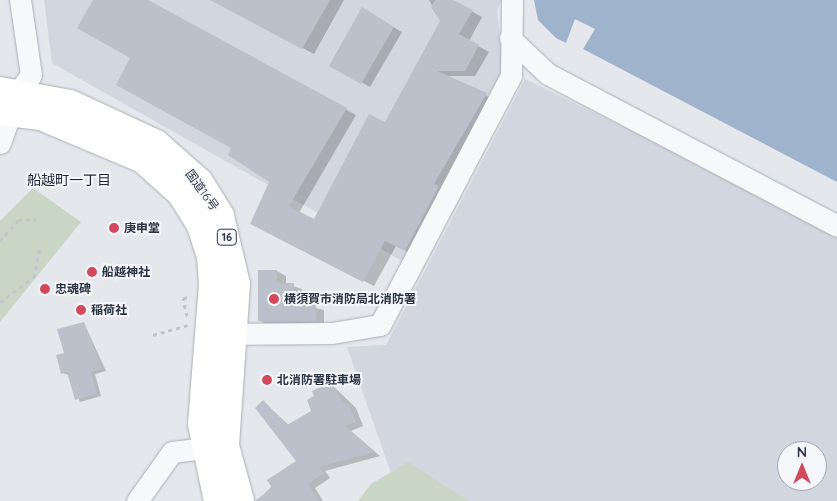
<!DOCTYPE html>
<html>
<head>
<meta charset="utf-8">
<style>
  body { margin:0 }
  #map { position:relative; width:837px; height:501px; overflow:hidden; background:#e4e7ec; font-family:Quicksand,"Noto Sans JP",sans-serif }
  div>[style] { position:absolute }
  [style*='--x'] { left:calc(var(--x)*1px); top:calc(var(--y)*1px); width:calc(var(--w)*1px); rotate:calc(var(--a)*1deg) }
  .built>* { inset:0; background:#d2d6de }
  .green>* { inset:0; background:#c9d6c5 }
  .water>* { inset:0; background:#9fb4cc }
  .shadow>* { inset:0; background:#0003 }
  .building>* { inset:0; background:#bbc0ca }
  .path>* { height:3px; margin-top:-1.5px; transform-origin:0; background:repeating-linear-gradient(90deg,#c2c5cb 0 4px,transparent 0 8px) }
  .roads { filter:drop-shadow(0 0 1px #a9aeb7) drop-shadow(0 0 1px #a9aeb7) }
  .minor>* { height:21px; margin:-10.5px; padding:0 10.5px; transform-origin:10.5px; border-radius:10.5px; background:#f7f8fa }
  .highway>* { height:28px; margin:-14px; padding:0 14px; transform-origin:14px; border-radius:14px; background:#fff }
  .dots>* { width:14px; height:14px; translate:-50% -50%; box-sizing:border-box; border:2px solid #f4f6f9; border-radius:50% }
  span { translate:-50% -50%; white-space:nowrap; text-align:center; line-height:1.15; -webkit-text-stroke:4px #f4f6f9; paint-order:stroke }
  .shield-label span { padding:1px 4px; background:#f4f6f9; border:1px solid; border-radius:4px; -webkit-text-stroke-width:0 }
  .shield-label { font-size:11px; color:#2b3445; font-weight:700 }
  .street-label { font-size:12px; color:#2b3445 }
  .poi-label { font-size:12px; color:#2b3445; font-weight:700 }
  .left { translate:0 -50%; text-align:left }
  .neighbourhood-label { font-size:14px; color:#1d2536 }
  .north { position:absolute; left:777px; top:441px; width:50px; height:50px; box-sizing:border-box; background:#f4f6f9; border:1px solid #a4a8b1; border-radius:50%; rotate:0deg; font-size:14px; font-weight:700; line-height:20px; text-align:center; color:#2b3445 }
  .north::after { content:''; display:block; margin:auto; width:18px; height:22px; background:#d1495b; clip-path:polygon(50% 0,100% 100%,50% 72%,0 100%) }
</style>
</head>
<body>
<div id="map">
  <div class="built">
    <div style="clip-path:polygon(44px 0,502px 0,497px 10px,504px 79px,406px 263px,52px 63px)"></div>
    <div style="clip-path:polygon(evenodd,525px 79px,837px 230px,837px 501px,437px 501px,391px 473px,347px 347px,386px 345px,525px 79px,787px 451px,817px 451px,817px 481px,787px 481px,787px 451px)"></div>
  </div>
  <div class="green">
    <div style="clip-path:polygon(33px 188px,81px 222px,0 322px,0 221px)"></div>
    <div style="clip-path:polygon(408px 462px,469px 501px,358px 501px,371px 484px)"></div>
  </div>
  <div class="water">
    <div style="clip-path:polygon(534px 0,837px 0,837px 182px,583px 49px,595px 29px,575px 19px,566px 43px,556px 38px,538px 20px)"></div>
  </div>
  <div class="shadow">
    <div style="clip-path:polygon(94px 0,147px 0,356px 115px,299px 213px,315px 221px,385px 123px,441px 21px,429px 0,451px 0,482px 17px,469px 41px,489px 52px,475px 76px,446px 76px,497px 101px,416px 256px,396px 246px,374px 286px,261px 228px,271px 182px,132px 58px)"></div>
    <div style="clip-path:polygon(212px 0,344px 0,314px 54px)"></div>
    <div style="clip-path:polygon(362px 9px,402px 32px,370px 87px,331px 66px)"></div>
    <div style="clip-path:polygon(259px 271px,277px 271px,286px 276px,286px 284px,302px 289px,302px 305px,324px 310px,324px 325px,267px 325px,259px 320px)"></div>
    <div style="clip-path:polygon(84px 323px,106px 371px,95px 374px,101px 396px,80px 402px,69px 375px,62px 373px,65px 354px)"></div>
    <div style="clip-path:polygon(331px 384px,356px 408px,363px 426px,351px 431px,380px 456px,325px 471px,330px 478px,315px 488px,323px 501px,269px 501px,264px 494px,298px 461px,263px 402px,289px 425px,313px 411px)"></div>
  </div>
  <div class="building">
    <div style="clip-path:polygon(93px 0,148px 0,347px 108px,289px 206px,314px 219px,369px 114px,385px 122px,440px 21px,431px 7px,435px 0,453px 0,473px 10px,459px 34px,479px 45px,465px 71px,437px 71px,487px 93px,434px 184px,439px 186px,405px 251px,385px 241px,363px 282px,250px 224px,269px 182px,228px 155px,231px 148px,116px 85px,130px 58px,77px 28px)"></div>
    <div style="clip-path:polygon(210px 0,330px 0,302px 49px)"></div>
    <div style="clip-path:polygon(362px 7px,394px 27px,361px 84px,329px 66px)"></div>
    <div style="clip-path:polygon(258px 270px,277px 270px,277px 283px,294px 283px,294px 303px,316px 303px,316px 321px,258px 321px)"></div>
    <div style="clip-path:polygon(84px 322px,102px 369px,91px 372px,97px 394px,75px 400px,67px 372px,61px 374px,56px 355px,64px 353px,57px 329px)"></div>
    <div style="clip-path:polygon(331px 382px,345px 404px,348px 403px,356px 422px,345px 426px,374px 452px,319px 467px,324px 473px,308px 484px,319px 501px,255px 501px,272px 488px,267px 480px,296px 461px,255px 408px,263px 400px,287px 425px,311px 411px,307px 400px,314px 396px,312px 391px)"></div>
  </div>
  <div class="path">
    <div style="--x:0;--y:241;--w:28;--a:-49"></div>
    <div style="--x:18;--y:220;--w:18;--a:-3"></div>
    <div style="--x:0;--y:302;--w:42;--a:-36.3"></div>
    <div style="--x:34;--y:277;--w:32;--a:-79"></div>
    <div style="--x:187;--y:316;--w:18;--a:-103"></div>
    <div style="--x:183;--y:298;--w:8;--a:-7"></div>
    <div style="--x:153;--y:335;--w:36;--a:-16"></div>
  </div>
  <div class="roads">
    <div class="minor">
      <div style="--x:510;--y:38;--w:52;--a:43.5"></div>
      <div style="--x:548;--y:74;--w:327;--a:27.7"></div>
      <div style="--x:0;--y:143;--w:54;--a:-70.6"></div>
      <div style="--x:18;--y:92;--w:21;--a:-53"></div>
      <div style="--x:31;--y:75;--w:76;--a:-98.3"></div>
      <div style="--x:218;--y:334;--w:114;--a:-0.5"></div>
      <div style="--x:332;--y:333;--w:49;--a:-9.5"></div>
      <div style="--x:380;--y:325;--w:282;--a:-62.3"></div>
      <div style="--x:511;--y:75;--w:75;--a:-89.2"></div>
      <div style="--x:137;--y:501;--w:60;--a:-54.5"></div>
      <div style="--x:172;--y:452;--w:48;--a:-7.1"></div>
    </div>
    <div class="highway">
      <div style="--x:0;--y:91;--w:71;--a:10.5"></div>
      <div style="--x:70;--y:104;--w:95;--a:24.9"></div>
      <div style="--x:156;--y:144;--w:57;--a:41.5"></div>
      <div style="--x:199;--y:182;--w:40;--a:58"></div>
      <div style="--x:220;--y:216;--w:70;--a:76.8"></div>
      <div style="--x:236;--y:284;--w:162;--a:93.9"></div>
      <div style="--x:225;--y:446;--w:57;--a:74.7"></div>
      <div style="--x:0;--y:111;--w:41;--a:7"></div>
      <div style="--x:41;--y:116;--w:111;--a:22.9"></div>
      <div style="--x:143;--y:159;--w:51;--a:41.8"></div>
      <div style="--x:181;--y:193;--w:36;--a:58"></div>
      <div style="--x:200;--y:223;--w:35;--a:72"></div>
      <div style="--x:211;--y:256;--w:28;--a:86"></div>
      <div style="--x:213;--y:284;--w:140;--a:94.5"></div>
      <div style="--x:202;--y:424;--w:79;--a:78.3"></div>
    </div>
  </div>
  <div class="dots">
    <div style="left:114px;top:228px;background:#d1495b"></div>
    <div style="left:92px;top:272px;background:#d1495b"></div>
    <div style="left:45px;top:289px;background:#d1495b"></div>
    <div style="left:274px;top:299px;background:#d1495b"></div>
    <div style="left:81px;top:310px;background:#d1495b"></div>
    <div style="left:267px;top:380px;background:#d1495b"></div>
  </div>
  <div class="shield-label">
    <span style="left:227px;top:237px">16</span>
  </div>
  <div class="street-label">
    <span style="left:202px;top:190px;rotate:54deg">国道16号</span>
  </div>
  <div class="poi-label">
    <span class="left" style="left:124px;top:228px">庚申堂</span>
    <span class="left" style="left:102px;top:272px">船越神社</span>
    <span class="left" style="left:55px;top:289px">忠魂碑</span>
    <span class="left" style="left:284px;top:299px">横須賀市消防局北消防署</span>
    <span class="left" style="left:91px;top:310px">稲荷社</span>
    <span class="left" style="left:277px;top:380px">北消防署駐車場</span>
  </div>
  <div class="neighbourhood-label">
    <span style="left:69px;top:180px">船越町一丁目</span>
  </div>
  <div class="north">N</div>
</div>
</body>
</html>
